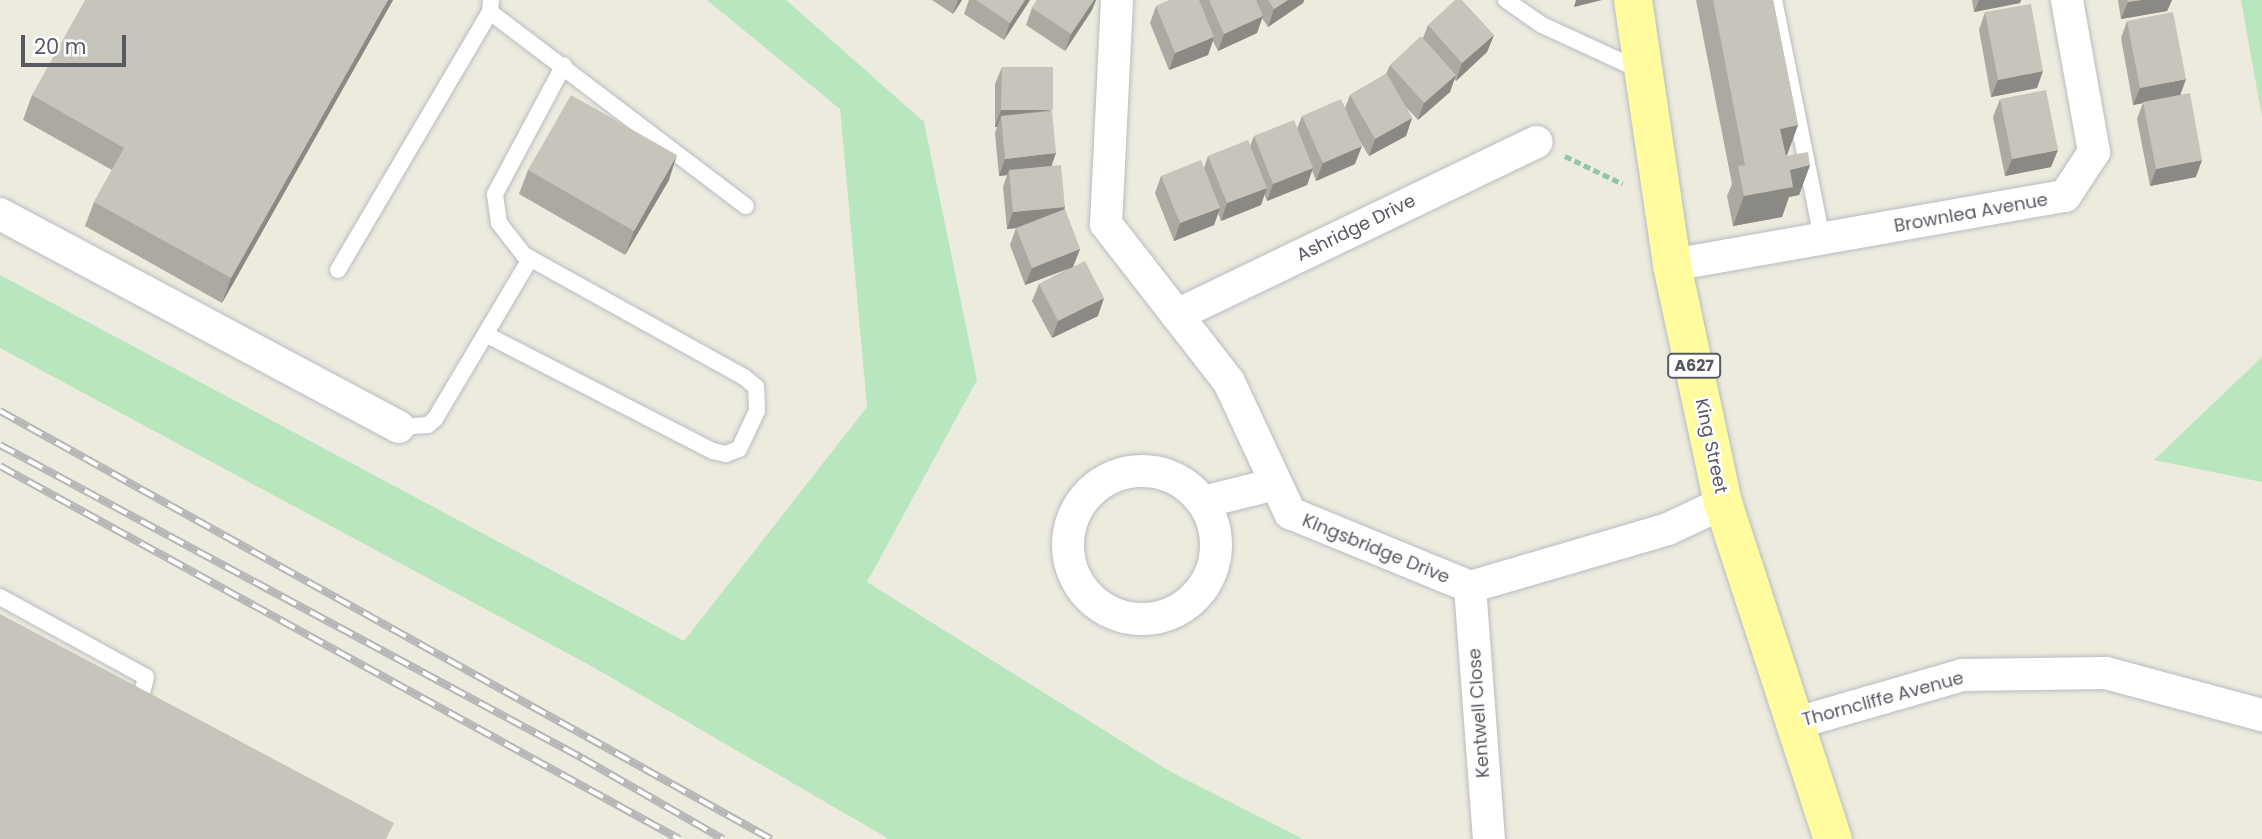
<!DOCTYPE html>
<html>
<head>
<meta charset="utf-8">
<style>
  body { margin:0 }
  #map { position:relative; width:2262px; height:839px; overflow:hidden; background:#ecebde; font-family:Poppins,sans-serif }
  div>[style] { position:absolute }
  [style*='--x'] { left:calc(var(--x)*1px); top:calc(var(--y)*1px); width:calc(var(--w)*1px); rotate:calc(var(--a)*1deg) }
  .green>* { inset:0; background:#b8e6be }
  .path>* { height:4.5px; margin-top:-2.25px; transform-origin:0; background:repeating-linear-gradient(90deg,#91c7a8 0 7px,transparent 0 10.5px) }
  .roads { filter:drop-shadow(0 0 2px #b9bbc2) drop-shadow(0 0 2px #b9bbc2) }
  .lane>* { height:16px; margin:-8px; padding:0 8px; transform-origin:8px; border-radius:8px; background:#fff }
  .street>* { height:32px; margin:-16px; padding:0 16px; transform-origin:16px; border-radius:16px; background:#fff }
  .street>.ring { margin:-16px; padding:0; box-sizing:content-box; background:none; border:32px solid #fff; border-radius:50% }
  .primary>* { height:38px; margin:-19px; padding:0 19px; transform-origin:19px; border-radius:19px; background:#fffca0 }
  .rail>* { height:8px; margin-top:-4px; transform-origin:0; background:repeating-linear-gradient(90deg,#fff 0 16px,#b5b6b6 0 32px); box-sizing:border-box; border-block:2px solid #b5b6b6 }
  .wall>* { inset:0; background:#aba9a1 }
  .shaded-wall>* { inset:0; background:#8b8983 }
  .building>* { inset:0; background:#c7c4bb }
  span { translate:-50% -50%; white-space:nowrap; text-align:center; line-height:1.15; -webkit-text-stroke:5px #fff; paint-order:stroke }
  .shield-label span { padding:2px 5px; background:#fff; border:2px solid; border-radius:5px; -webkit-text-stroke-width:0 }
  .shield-label { font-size:16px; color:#575a61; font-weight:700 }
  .street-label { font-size:18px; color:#575a61 }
  .scale { position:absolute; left:21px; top:35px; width:105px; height:32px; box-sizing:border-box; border:4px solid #575a61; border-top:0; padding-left:9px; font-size:21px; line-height:24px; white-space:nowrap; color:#575a61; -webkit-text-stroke:5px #fff; paint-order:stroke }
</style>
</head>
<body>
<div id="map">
  <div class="green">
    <div style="clip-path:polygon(707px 0,786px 0,924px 122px,977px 380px,867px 582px,1171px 772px,1303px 839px,889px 839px,593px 667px,0 348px,0 275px,684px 641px,867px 407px,840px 109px)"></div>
    <div style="clip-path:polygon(2241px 0,2262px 0,2262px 117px)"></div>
    <div style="clip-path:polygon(2262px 357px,2262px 482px,2154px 460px)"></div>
  </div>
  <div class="path">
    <div style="--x:1565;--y:156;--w:64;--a:25.8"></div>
  </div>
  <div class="roads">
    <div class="lane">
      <div style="--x:1506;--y:0;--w:44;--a:34.8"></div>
      <div style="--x:1542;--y:25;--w:108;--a:24.7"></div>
      <div style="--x:1774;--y:0;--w:244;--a:78.6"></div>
      <div style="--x:490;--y:12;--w:321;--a:37.2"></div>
      <div style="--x:338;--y:270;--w:299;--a:-59.5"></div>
      <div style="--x:490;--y:12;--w:12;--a:-85"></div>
      <div style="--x:487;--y:335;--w:254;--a:27.2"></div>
      <div style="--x:713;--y:451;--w:13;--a:13"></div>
      <div style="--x:726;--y:454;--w:14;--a:-21"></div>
      <div style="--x:739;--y:449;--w:42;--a:-64.7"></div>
      <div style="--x:757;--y:411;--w:24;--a:-92"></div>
      <div style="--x:756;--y:387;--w:16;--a:-140"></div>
      <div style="--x:744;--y:377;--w:252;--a:-151"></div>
      <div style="--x:524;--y:255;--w:41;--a:-128"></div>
      <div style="--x:499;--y:223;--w:29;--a:-98"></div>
      <div style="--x:495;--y:194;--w:146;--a:-61.9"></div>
      <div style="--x:399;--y:427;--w:29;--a:-4"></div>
      <div style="--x:428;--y:425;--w:9;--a:-41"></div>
      <div style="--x:435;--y:419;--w:186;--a:-59.3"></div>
      <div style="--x:0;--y:597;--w:166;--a:28.7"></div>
      <div style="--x:146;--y:677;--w:34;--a:104"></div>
    </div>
    <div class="street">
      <div style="--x:1117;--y:0;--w:224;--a:92.8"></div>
      <div style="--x:1106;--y:224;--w:200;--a:52.1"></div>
      <div style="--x:1229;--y:382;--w:145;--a:65"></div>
      <div style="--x:1290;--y:513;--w:195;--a:22.3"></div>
      <div style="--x:1470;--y:587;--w:206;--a:-16.3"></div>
      <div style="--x:1668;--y:529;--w:61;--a:-25.3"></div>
      <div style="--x:0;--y:214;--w:452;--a:28.1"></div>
      <div style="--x:1672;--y:265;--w:399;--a:-10"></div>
      <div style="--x:2065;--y:196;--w:53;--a:-56.6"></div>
      <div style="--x:2094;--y:152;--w:154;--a:-100.1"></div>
      <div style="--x:1177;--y:315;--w:399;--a:-25.7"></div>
      <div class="ring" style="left:1068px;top:471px;width:116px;height:116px"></div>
      <div style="--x:1203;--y:502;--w:75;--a:-13.9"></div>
      <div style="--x:1470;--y:587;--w:253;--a:85.7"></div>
      <div style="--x:1793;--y:724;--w:177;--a:-16.1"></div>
      <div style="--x:1963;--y:675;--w:143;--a:-0.8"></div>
      <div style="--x:2106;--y:673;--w:162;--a:15.1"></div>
    </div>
    <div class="primary">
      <div style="--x:1633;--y:0;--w:268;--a:81.6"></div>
      <div style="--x:1672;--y:265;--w:243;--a:77.9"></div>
      <div style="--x:1723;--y:503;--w:354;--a:71.9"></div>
    </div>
  </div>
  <div class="rail">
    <div style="--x:0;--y:411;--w:882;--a:29.04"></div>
    <div style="--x:0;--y:445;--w:661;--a:28.27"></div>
    <div style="--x:582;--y:758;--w:163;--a:29.9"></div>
    <div style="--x:0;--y:466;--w:775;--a:28.78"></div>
  </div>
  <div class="wall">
    <div style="clip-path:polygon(393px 0,222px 303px,85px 226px,94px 202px,112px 170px,23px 120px,32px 95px)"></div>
    <div style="clip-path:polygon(932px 0,962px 0,953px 14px)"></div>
    <div style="clip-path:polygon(969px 0,1030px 0,1004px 40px,964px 14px)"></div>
    <div style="clip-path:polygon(1037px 0,1096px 0,1092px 10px,1065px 51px,1026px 25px,1032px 8px)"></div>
    <div style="clip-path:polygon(1170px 0,1304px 0,1303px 3px,1268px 27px,1262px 18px,1257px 33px,1218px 51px,1213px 41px,1208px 55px,1169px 70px,1150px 23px,1156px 6px)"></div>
    <div style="clip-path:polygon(1696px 0,1773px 0,1798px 125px,1787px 155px,1786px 156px,1810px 165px,1799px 195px,1789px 197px,1782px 217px,1733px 226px,1727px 196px,1732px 184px)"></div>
    <div style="clip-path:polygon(1972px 0,2021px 0,2020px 3px,1974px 12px)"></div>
    <div style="clip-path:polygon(2118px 0,2172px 0,2167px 11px,2121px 19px)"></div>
    <div style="clip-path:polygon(1985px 12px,2037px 88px,1991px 97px,1979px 30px)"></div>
    <div style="clip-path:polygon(2127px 21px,2180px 95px,2196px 177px,2150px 186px,2137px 119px,2143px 103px,2133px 105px,2121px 38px)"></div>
    <div style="clip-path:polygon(1428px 25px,1494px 35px,1487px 52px,1456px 81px,1454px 79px,1450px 92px,1418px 120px,1406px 107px,1412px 118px,1406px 136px,1369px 156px,1356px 135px,1355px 164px,1316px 181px,1312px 170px,1307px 185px,1267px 201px,1264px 194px,1261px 205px,1221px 221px,1218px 213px,1214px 225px,1174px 241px,1155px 193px,1161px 176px,1204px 168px,1208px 156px,1250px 146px,1254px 136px,1297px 129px,1302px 116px,1345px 108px,1350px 95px,1386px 74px,1390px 65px,1423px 38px)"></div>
    <div style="clip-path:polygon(1002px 67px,1052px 112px,1052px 166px,1065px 207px,1064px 210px,1080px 249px,1073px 266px,1098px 316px,1052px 338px,1032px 301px,1039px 284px,1072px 267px,1025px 285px,1010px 245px,1016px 228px,1007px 229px,1003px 187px,1007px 175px,999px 176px,995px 133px,997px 127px,995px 127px,995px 84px)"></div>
    <div style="clip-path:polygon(2000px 99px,2051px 167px,2005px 176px,1993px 117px)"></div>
    <div style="clip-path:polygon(528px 170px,669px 180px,625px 255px,519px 194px)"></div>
  </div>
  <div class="shaded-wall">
    <div style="clip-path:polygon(388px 0,393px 0,222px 303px,231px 278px)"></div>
    <div style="clip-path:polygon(958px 0,962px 0,953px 14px)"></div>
    <div style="clip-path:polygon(1025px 0,1030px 0,1004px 40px,1010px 23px)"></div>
    <div style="clip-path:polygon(1094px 0,1096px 0,1092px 10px,1065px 51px,1071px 34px)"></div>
    <div style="clip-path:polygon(1288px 0,1304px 0,1303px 3px,1268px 27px,1274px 9px)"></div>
    <div style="clip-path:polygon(1576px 0,1602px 0,1574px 7px)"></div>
    <div style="clip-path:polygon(1979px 0,2021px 0,2020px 3px,1974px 12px)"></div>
    <div style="clip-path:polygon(2141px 0,2172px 0,2167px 11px,2121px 19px,2128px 2px)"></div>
    <div style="clip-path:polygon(1263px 16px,1257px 33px,1218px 51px,1224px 34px)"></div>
    <div style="clip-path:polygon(1494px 35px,1487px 52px,1456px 81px,1462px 63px)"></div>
    <div style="clip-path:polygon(1214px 37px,1208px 55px,1169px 70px,1175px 53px)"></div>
    <div style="clip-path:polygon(2043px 71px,2037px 88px,1991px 97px,1998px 80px)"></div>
    <div style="clip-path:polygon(1456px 75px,1450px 92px,1418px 120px,1424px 103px)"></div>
    <div style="clip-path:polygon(2186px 79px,2180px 96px,2133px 105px,2140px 88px)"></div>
    <div style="clip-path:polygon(1001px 110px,1053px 110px,1001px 116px,997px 127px,995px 127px)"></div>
    <div style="clip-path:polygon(1412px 118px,1406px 136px,1369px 156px,1375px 139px)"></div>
    <div style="clip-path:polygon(1798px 125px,1787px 155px,1769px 159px,1780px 129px)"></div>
    <div style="clip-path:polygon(1362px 146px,1355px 164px,1316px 181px,1323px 163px)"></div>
    <div style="clip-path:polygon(2058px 150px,2051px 167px,2005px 176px,2012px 159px)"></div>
    <div style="clip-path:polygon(1056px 153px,1050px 170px,1009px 170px,1007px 175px,999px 176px,1005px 159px)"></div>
    <div style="clip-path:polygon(677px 155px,669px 180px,625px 255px,634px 231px)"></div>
    <div style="clip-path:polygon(2202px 160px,2196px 177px,2150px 186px,2156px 169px)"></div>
    <div style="clip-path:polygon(1810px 165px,1799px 195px,1789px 197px,1782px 217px,1733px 226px,1744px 196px,1790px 170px)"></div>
    <div style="clip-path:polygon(1313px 168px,1307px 185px,1267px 201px,1273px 184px)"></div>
    <div style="clip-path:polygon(1267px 188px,1261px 205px,1221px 221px,1227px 203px)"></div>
    <div style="clip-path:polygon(1065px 207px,1058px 224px,1007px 229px,1013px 212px)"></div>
    <div style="clip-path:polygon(1220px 208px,1214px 225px,1174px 241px,1180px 223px)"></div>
    <div style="clip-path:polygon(1080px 249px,1073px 267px,1025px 285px,1032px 268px)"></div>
    <div style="clip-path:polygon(1104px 298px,1098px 316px,1052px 338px,1058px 321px)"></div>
  </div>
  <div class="building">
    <div style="clip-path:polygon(85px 0,388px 0,231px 278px,94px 202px,124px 148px,32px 95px)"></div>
    <div style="clip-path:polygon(976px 0,1025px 0,1010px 23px)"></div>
    <div style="clip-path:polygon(1037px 0,1094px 0,1071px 34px,1032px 8px)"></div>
    <div style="clip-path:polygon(1170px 0,1199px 0,1214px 37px,1175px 53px,1156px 6px)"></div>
    <div style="clip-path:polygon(1209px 0,1256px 0,1263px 16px,1224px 34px)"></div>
    <div style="clip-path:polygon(1268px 0,1288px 0,1274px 9px)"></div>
    <div style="clip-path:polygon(1455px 0,1462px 0,1494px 35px,1462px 63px,1428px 25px)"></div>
    <div style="clip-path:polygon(1713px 0,1773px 0,1798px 125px,1780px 129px,1786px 156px,1808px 152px,1810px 165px,1790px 170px,1793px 187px,1744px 196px,1738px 166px,1745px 165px)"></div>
    <div style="clip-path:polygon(2127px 0,2141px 0,2128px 2px)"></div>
    <div style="clip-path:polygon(2031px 4px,2043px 71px,1998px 80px,1985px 12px)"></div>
    <div style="clip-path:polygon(2173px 12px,2186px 79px,2140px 88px,2127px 21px)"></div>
    <div style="clip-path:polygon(1421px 36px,1456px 75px,1424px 103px,1390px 65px)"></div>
    <div style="clip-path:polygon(1002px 67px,1053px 67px,1053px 110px,1001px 110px)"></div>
    <div style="clip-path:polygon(1387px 74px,1412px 118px,1375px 139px,1350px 95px)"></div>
    <div style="clip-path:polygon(2046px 90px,2058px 150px,2012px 159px,2000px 99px)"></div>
    <div style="clip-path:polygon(2190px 93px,2202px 160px,2156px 169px,2143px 102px)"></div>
    <div style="clip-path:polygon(571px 95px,677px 155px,634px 231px,528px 170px)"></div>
    <div style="clip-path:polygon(1341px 99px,1362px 146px,1323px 163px,1302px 116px)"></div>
    <div style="clip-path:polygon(1052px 111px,1056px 153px,1005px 159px,1001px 116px)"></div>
    <div style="clip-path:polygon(1294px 120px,1313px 168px,1273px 184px,1254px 136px)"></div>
    <div style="clip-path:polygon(1248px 140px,1267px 188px,1227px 203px,1208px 156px)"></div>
    <div style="clip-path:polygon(1201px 160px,1220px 208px,1180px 223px,1161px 176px)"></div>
    <div style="clip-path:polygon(1061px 165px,1065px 207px,1013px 212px,1009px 170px)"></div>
    <div style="clip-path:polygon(1065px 209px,1080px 249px,1032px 268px,1016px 228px)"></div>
    <div style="clip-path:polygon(1085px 261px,1104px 298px,1058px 321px,1039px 284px)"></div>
    <div style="clip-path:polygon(0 614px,394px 823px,386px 839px,0 839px)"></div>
  </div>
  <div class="shield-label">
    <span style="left:1694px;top:366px">A627</span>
  </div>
  <div class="street-label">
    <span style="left:1971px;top:213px;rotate:-10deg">Brownlea Avenue</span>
    <span style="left:1356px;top:228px;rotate:-26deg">Ashridge Drive</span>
    <span style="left:1711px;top:446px;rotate:78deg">King Street</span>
    <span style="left:1376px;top:549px;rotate:22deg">Kingsbridge Drive</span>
    <span style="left:1883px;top:699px;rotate:-15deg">Thorncliffe Avenue</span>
    <span style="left:1479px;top:713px;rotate:-94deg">Kentwell Close</span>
  </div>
  <div class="scale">20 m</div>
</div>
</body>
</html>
